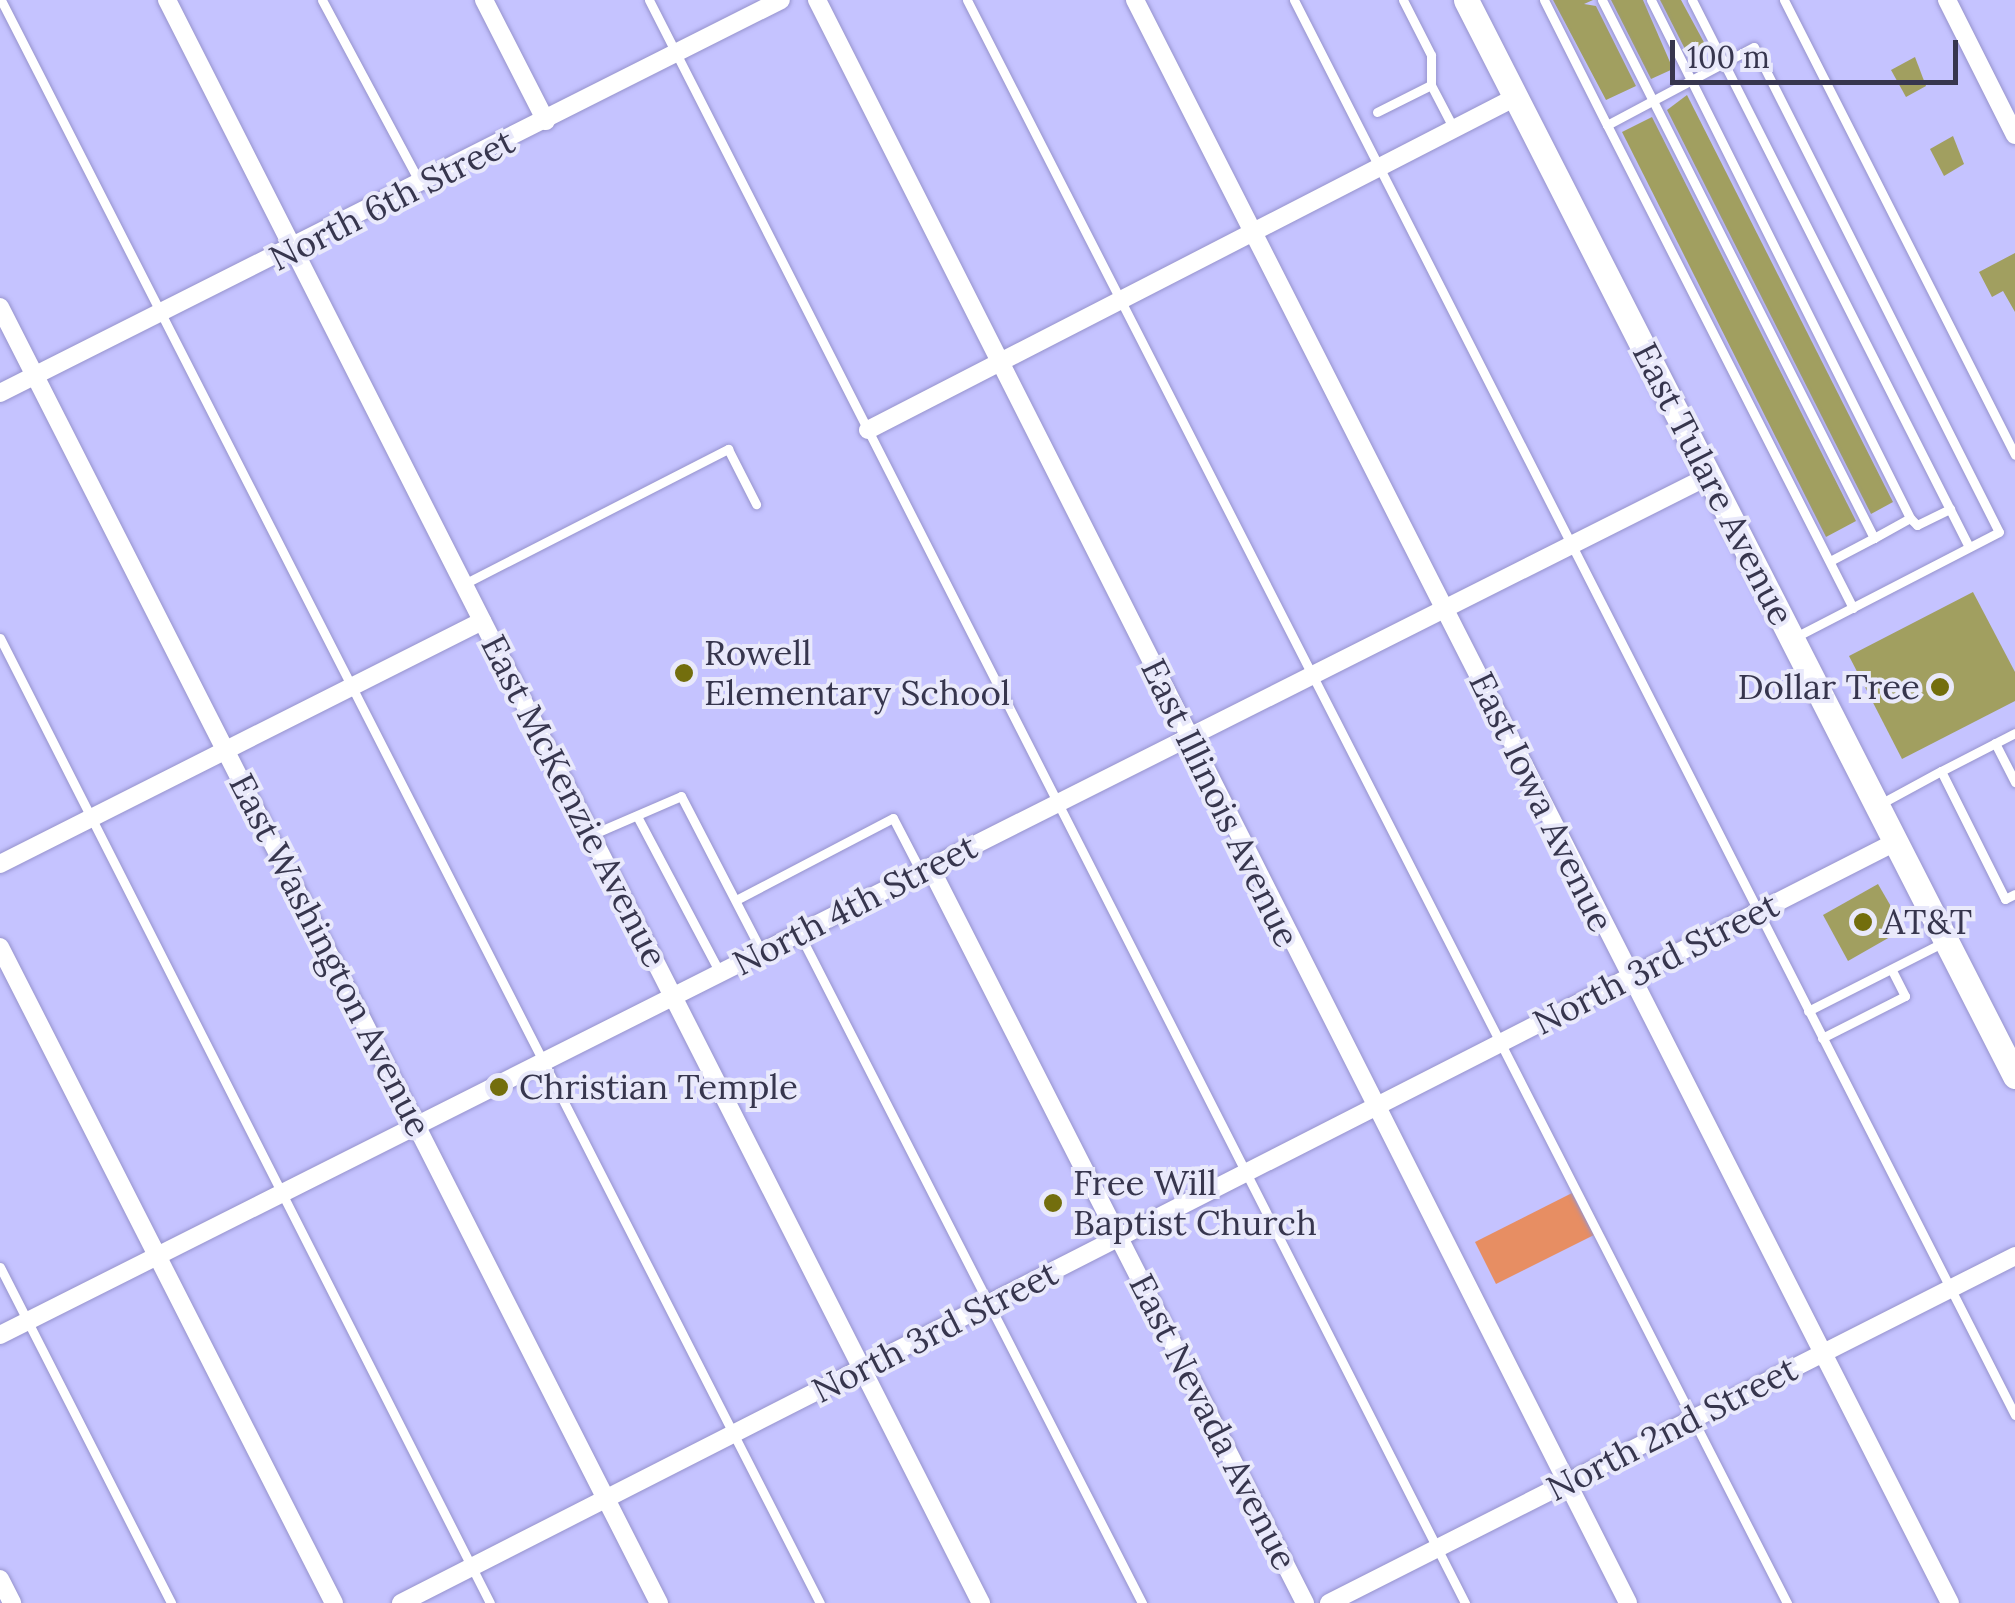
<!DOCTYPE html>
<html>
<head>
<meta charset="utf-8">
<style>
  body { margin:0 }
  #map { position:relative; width:2015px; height:1603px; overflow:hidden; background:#c5c3ff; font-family:Lora,serif }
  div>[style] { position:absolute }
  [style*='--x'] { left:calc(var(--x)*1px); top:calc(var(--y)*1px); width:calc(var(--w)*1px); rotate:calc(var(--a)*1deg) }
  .green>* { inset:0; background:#e78e63 }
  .building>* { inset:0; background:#a19f60 }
  .roads { filter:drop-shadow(0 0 2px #9693cd) drop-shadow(0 0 2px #9693cd) }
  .service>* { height:9px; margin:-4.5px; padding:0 4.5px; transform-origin:4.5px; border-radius:4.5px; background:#fff }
  .minor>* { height:18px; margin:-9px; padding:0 9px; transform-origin:9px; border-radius:9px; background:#fff }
  .secondary>* { height:25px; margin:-12.5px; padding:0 12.5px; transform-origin:12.5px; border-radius:12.5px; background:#fff }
  .dots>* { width:28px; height:28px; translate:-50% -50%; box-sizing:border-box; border:5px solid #e9e9fb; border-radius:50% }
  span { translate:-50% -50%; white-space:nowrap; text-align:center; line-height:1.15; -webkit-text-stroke:8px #e9e9fb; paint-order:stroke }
  .street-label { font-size:35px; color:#37364e }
  .poi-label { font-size:35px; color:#37364e }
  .left { translate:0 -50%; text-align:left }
  .right { translate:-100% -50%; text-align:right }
  .scale { position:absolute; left:1670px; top:40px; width:288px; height:45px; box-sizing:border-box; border:5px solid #37364e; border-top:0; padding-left:12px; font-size:30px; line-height:35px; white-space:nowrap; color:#37364e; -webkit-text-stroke:8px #e9e9fb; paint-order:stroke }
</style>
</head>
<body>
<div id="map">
  <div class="green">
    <div style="clip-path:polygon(1572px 1193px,1594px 1235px,1496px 1284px,1475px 1242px)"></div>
  </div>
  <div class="building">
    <div style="clip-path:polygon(1553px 0,1593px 0,1584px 4px,1596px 6px,1636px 86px,1606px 100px)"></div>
    <div style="clip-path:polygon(1611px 0,1643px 0,1673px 69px,1651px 79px)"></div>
    <div style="clip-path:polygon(1660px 0,1681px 0,1706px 46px,1688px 55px)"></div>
    <div style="clip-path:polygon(1915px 57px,1926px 86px,1906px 97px,1891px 70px)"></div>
    <div style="clip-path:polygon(1687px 95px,1893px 502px,1871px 514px,1667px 110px)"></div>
    <div style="clip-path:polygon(1652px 117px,1856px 521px,1826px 537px,1622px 132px)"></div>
    <div style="clip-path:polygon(1953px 136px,1964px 164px,1944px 176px,1930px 149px)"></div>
    <div style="clip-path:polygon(2015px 253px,2015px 312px,2003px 291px,1992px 297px,1979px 272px)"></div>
    <div style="clip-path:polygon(1973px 592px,2015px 672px,2015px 701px,1902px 759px,1849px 656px)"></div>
    <div style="clip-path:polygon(1878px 884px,1904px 929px,1848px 961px,1823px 915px)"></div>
  </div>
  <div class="roads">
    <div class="service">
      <div style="--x:1;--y:0;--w:1800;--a:62.94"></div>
      <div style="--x:322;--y:0;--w:208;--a:61.8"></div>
      <div style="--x:649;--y:0;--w:1799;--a:63.02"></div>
      <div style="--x:967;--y:0;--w:1801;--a:62.91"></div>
      <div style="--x:1294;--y:0;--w:1588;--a:63"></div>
      <div style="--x:1403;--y:0;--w:62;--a:63"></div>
      <div style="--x:1431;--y:55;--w:30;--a:90"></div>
      <div style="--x:1544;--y:0;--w:140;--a:63.3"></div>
      <div style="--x:1607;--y:125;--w:166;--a:-28"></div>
      <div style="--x:1754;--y:47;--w:543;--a:63.2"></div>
      <div style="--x:1999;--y:532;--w:229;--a:152.7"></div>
      <div style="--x:1602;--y:0;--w:603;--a:63.18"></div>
      <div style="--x:1874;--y:538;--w:41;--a:-29.1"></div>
      <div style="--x:1651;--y:0;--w:579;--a:63.43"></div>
      <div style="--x:1910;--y:518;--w:10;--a:45"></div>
      <div style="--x:1917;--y:525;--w:37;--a:-26"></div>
      <div style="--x:1692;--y:0;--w:613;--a:63.14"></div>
      <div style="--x:1784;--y:0;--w:510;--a:63.08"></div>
      <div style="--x:1377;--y:112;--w:60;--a:-26.6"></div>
      <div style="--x:1431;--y:85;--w:50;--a:62.4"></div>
      <div style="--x:1607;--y:125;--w:542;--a:63.01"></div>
      <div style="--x:1830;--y:561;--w:50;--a:-27.6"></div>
      <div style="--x:464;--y:584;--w:297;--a:-27.1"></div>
      <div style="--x:728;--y:449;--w:62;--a:63"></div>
      <div style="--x:0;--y:638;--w:1082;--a:63.08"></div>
      <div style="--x:2015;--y:733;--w:83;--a:152.8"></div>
      <div style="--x:1941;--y:771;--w:143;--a:63.4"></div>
      <div style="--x:2005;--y:899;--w:11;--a:-27"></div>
      <div style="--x:1995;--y:743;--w:44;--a:62.9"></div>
      <div style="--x:1882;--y:803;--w:67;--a:-28.5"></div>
      <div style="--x:638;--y:818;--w:175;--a:62.1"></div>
      <div style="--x:591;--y:835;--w:98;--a:-23.4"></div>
      <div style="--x:681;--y:796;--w:176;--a:62.6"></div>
      <div style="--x:736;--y:900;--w:177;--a:-27.6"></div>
      <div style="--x:893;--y:818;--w:61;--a:62.6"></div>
      <div style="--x:799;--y:933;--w:753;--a:62.89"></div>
      <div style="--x:1808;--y:1011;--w:153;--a:-26.9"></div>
      <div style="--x:1822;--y:1038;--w:93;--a:-26.8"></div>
      <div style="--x:1905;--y:996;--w:30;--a:-117"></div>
      <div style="--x:0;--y:1267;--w:377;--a:63"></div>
    </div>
    <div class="minor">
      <div style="--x:167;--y:0;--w:1798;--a:63.08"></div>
      <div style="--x:484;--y:0;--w:136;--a:62.9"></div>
      <div style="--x:817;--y:0;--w:1796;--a:63.16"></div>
      <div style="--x:1135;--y:0;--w:1798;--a:63.05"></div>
      <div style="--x:1947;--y:0;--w:151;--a:63.3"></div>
      <div style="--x:0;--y:307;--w:1454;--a:63.05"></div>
      <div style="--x:0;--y:393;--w:874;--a:-26.71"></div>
      <div style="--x:868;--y:430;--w:729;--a:-27.2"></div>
      <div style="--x:0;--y:864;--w:540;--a:-26.75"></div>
      <div style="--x:930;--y:867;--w:826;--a:63"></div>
      <div style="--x:0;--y:947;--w:736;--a:63.02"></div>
      <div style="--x:0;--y:1335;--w:1913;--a:-26.69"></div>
      <div style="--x:0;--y:1579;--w:27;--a:63"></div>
      <div style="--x:401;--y:1603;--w:1677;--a:-26.99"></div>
      <div style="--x:1329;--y:1603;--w:769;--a:-26.83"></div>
    </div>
    <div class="secondary">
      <div style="--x:1466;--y:0;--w:1208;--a:62.97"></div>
    </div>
  </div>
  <div class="dots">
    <div style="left:684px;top:673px;background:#736e0d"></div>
    <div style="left:1940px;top:687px;background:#736e0d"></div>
    <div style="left:1863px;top:922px;background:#736e0d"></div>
    <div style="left:499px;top:1087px;background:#736e0d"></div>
    <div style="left:1053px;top:1203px;background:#736e0d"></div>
  </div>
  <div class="street-label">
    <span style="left:392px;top:200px;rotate:-27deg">North 6th Street</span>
    <span style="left:1713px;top:484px;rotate:63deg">East Tulare Avenue</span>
    <span style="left:574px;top:801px;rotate:63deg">East McKenzie Avenue</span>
    <span style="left:1541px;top:802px;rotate:64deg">East Iowa Avenue</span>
    <span style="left:1220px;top:803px;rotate:64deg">East Illinois Avenue</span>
    <span style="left:855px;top:905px;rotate:-27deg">North 4th Street</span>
    <span style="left:330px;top:955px;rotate:63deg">East Washington Avenue</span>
    <span style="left:1656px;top:964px;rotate:-27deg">North 3rd Street</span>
    <span style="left:935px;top:1332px;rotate:-27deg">North 3rd Street</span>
    <span style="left:1213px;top:1422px;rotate:63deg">East Nevada Avenue</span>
    <span style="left:1672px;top:1429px;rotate:-27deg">North 2nd Street</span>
  </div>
  <div class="poi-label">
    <span class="left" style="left:704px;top:673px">Rowell<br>Elementary School</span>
    <span class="right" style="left:1920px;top:687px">Dollar Tree</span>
    <span class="left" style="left:1883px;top:922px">AT&amp;T</span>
    <span class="left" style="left:519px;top:1087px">Christian Temple</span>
    <span class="left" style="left:1073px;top:1203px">Free Will<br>Baptist Church</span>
  </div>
  <div class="scale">100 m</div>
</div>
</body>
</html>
